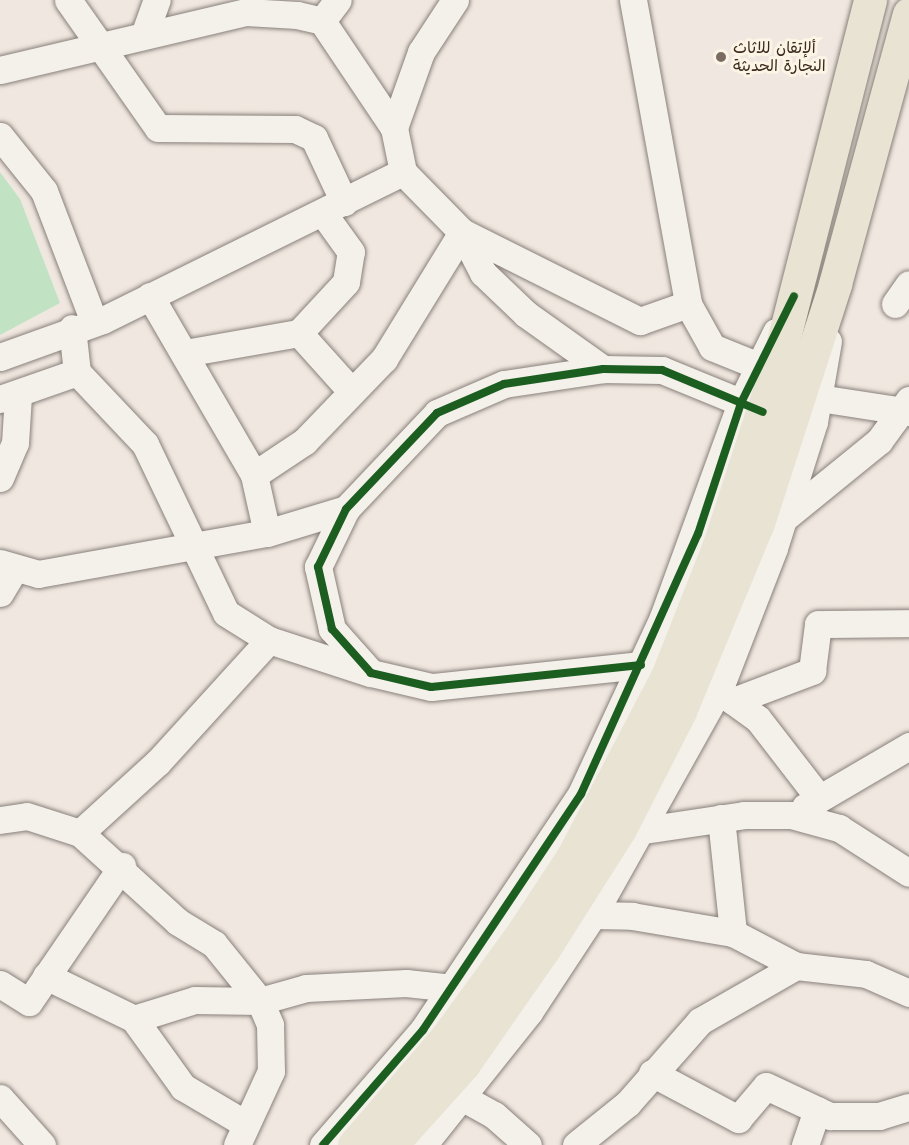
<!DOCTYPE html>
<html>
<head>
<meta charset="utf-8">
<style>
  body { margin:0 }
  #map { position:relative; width:909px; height:1145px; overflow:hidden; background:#f0e7e0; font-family:"Shantell Sans","Playpen Sans Arabic",sans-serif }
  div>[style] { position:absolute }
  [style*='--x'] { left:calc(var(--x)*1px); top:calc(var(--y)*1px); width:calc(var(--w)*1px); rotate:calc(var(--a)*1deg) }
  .green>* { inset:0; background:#c2e3c3 }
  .roads { filter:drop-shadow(0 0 2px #88807a) drop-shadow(0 0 2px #88807a) }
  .minor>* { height:27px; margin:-13.5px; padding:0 13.5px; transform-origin:13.5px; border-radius:13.5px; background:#f4f0ea }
  .major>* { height:33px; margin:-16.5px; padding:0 16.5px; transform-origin:16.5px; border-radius:16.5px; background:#e8e3d2 }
  .cycleway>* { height:8px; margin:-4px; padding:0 4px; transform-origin:4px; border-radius:4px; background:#1b5e20 }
  .dots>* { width:16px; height:16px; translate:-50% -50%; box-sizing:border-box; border:3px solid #fcf5e5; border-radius:50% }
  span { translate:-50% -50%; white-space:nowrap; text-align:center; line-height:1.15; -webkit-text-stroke:6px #fcf5e5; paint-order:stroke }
  .poi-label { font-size:16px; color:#3b2a1e }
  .left { translate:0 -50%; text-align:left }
</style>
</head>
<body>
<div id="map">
  <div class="green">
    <div style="clip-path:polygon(0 172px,20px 199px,60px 303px,0 335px)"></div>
  </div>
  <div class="roads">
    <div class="minor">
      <div style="--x:68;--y:0;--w:156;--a:54.9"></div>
      <div style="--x:158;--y:128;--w:137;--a:0.4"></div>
      <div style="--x:295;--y:129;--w:21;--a:25"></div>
      <div style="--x:314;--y:138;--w:71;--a:64.9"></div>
      <div style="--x:455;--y:0;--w:62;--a:123.2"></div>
      <div style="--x:421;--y:52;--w:81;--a:109.6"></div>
      <div style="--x:394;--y:128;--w:45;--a:78.4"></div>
      <div style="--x:403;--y:172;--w:84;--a:45.5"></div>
      <div style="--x:462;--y:232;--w:199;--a:26.6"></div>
      <div style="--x:640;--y:321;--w:51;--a:-19.5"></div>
      <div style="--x:633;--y:0;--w:309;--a:79.7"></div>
      <div style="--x:688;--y:304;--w:49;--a:60.8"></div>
      <div style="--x:712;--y:347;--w:67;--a:22"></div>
      <div style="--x:322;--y:21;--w:26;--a:-53"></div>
      <div style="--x:144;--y:35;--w:37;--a:-70"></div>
      <div style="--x:0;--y:70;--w:253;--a:-13.3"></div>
      <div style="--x:246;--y:12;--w:51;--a:3.4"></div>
      <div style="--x:297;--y:15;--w:26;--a:13"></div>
      <div style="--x:322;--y:21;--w:129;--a:56.1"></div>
      <div style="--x:0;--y:136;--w:70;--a:51.3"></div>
      <div style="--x:44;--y:191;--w:140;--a:69.1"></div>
      <div style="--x:462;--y:232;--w:46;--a:62.9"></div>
      <div style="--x:483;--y:273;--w:59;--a:43.6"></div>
      <div style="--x:526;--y:314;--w:95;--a:35.5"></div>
      <div style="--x:150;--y:296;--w:207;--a:59.8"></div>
      <div style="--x:254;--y:475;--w:59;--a:77.4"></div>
      <div style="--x:895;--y:304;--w:24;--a:-55"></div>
      <div style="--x:299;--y:333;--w:79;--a:48.1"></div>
      <div style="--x:185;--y:353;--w:116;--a:-10"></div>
      <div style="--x:299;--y:333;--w:69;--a:-47.3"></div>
      <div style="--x:346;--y:282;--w:30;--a:-81"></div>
      <div style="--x:351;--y:252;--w:48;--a:-125.7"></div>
      <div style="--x:0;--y:357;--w:109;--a:-19.8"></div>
      <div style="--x:103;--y:320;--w:335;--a:-26.3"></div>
      <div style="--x:77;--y:372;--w:99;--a:46.6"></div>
      <div style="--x:145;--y:444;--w:187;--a:64.4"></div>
      <div style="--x:226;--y:613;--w:51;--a:32.1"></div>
      <div style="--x:269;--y:640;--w:106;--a:18.1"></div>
      <div style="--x:819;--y:398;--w:91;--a:8.8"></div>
      <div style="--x:0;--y:399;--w:82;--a:-19.3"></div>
      <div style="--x:77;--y:372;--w:44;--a:-96.5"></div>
      <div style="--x:254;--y:475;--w:61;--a:-33.7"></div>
      <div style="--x:305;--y:441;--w:114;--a:-46.1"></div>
      <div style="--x:384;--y:359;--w:149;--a:-58.4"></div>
      <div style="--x:0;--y:478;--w:38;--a:-67"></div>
      <div style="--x:15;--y:443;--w:48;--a:-86.4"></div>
      <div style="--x:783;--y:519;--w:124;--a:-39.1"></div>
      <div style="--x:879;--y:441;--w:51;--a:-53.8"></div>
      <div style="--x:0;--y:563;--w:40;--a:16"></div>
      <div style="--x:38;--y:574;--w:233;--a:-10.2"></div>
      <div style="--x:267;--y:533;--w:83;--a:-16.9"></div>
      <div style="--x:0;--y:593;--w:29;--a:-59"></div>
      <div style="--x:641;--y:665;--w:211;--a:174"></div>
      <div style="--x:431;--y:687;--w:62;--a:-166.9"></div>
      <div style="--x:371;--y:673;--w:59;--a:-131.6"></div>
      <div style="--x:332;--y:629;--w:64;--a:-102.7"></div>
      <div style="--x:318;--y:567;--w:64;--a:-64.2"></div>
      <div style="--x:346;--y:509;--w:132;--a:-46.5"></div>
      <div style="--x:437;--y:413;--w:73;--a:-23.4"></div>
      <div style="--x:504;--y:384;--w:100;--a:-8.6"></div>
      <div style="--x:603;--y:369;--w:59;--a:1"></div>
      <div style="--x:662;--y:370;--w:103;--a:22.3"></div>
      <div style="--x:722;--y:693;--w:44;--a:35.8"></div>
      <div style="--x:758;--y:719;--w:100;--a:52.3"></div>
      <div style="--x:733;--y:701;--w:85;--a:-20.8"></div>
      <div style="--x:812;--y:671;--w:47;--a:-82.7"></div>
      <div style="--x:818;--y:624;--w:91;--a:-0.6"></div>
      <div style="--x:805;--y:807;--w:121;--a:-30.4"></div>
      <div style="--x:721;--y:818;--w:116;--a:84"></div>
      <div style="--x:0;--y:820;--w:27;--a:-8"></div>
      <div style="--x:27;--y:816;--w:56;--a:17.8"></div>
      <div style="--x:80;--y:833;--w:132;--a:42.2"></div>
      <div style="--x:178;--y:922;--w:42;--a:31.4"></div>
      <div style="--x:214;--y:944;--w:73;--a:51.1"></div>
      <div style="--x:260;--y:1001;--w:26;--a:67"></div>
      <div style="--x:270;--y:1025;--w:46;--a:88.8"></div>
      <div style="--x:271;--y:1071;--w:81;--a:114.7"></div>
      <div style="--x:644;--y:830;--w:101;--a:-8.5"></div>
      <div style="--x:744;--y:815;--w:47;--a:0"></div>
      <div style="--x:791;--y:815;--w:50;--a:15.2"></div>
      <div style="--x:839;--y:828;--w:83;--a:32.7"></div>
      <div style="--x:80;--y:833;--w:105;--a:-42.3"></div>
      <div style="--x:158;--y:762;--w:165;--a:-47.7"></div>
      <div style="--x:593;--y:915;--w:39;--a:1"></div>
      <div style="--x:632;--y:916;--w:102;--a:9.6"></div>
      <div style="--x:733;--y:933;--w:71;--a:27.6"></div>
      <div style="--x:796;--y:966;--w:70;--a:6.5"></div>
      <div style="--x:866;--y:974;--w:47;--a:23.8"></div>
      <div style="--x:46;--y:976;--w:98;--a:26"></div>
      <div style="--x:134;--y:1019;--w:84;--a:54.2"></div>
      <div style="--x:183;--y:1087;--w:71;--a:30.5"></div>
      <div style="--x:0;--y:984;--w:34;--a:32"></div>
      <div style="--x:29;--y:1002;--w:165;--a:-55.6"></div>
      <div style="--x:134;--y:1019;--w:64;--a:-17.3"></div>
      <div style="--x:195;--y:1000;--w:65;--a:0.9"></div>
      <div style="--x:260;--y:1001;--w:48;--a:-15.8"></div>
      <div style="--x:306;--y:988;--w:100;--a:-2.9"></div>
      <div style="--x:406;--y:983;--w:47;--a:6.1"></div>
      <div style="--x:652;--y:1073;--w:98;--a:28.1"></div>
      <div style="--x:738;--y:1119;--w:43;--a:-49.7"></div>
      <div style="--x:766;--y:1086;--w:71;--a:25.1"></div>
      <div style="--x:830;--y:1116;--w:49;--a:0"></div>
      <div style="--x:879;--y:1116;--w:31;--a:-17"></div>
      <div style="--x:0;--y:1098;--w:63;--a:48.2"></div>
      <div style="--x:465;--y:1099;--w:33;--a:29"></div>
      <div style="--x:494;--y:1115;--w:45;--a:41.4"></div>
      <div style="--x:323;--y:1145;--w:152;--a:-49"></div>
      <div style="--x:423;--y:1030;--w:284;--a:-56.2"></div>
      <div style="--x:581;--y:794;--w:195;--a:-65.1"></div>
      <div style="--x:663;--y:617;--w:228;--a:-70"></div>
      <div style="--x:741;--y:403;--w:79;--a:-63.8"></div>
      <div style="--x:423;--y:1145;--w:170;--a:-51.4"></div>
      <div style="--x:529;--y:1012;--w:116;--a:-56.6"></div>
      <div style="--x:593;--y:915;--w:258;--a:-60.8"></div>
      <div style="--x:719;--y:690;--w:152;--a:-68.8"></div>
      <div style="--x:774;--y:548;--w:132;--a:-72.4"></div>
      <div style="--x:814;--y:422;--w:82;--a:-80.2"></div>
      <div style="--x:576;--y:1145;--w:67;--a:-38.9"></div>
      <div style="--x:628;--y:1103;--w:109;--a:-48.7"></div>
      <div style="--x:700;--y:1021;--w:111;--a:-29.8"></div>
      <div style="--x:805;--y:1145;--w:37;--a:-71"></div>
    </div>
    <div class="major">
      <div style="--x:354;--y:1145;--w:141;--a:-49.3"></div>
      <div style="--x:446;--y:1038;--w:124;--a:-53.9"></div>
      <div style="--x:519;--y:938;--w:98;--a:-56.6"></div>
      <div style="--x:573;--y:856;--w:205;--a:-62.4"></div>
      <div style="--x:668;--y:674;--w:139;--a:-68.4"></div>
      <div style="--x:719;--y:545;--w:181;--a:-72"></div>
      <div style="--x:775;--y:373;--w:385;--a:-75.7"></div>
      <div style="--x:391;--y:1145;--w:108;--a:-48"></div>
      <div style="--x:463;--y:1065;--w:141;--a:-55.1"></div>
      <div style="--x:544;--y:949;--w:142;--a:-57.7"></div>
      <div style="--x:620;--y:829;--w:132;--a:-63"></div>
      <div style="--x:680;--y:711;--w:204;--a:-67.5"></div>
      <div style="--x:758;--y:523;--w:251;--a:-72.1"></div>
      <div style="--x:835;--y:284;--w:280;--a:-74.7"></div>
    </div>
  </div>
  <div class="cycleway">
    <div style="--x:641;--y:665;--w:211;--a:174"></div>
    <div style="--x:431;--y:687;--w:62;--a:-166.9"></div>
    <div style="--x:371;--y:673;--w:59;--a:-131.6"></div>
    <div style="--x:332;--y:629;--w:64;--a:-102.7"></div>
    <div style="--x:318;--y:567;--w:64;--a:-64.2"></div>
    <div style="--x:346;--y:509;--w:132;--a:-46.5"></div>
    <div style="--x:437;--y:413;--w:73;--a:-23.4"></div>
    <div style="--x:504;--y:384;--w:100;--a:-8.6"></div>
    <div style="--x:603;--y:369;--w:59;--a:1"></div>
    <div style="--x:662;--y:370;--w:109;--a:22.6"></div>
    <div style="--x:323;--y:1145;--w:152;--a:-49"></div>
    <div style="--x:423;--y:1030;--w:284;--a:-56.2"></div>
    <div style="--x:581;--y:794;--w:285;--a:-65.8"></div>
    <div style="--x:698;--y:534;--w:138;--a:-71.8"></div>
    <div style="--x:741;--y:403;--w:119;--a:-63.6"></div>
  </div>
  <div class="dots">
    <div style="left:721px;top:57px;background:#7a6c62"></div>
  </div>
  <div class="poi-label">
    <span class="left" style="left:733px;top:57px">ألإتقان للاثاث<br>النجارة الحديثة</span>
  </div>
</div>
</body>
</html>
